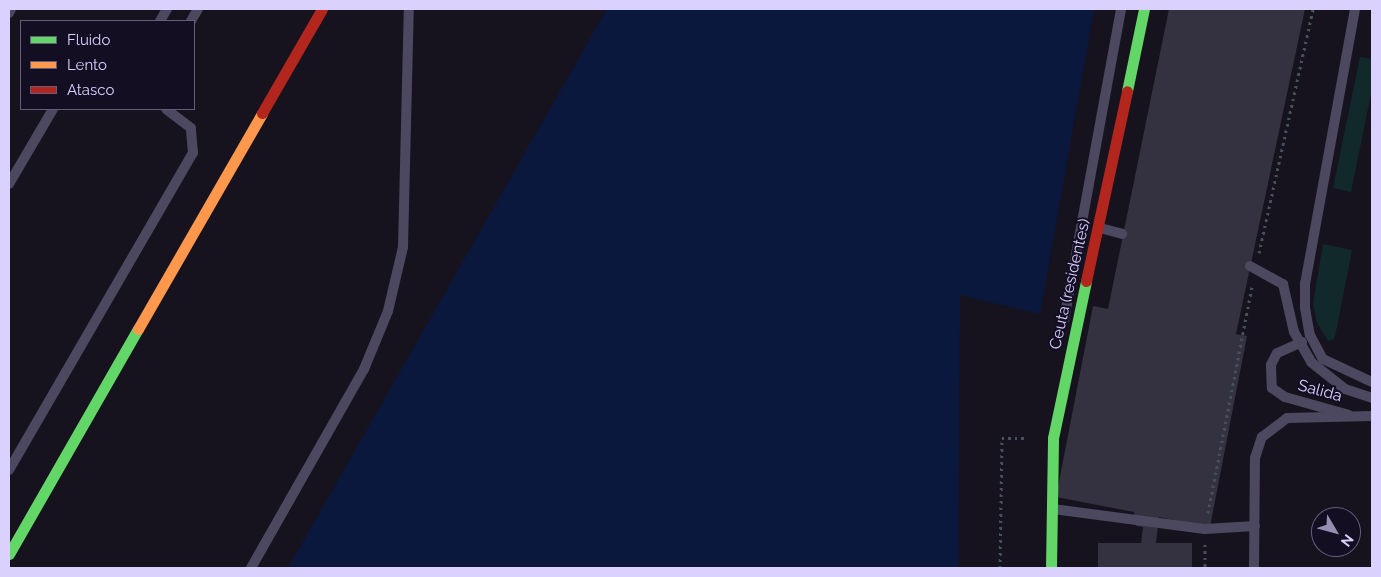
<!DOCTYPE html>
<html>
<head>
<meta charset="utf-8">
<style>
  body { margin:0 }
  #map { position:relative; width:1381px; height:577px; overflow:hidden; background:#16131e; font-family:Raleway,sans-serif }
  div>[style] { position:absolute }
  [style*='--x'] { left:calc(var(--x)*1px); top:calc(var(--y)*1px); width:calc(var(--w)*1px); rotate:calc(var(--a)*1deg) }
  .green>* { inset:0; background:#12292b }
  .water>* { inset:0; background:#0b183e }
  .building>* { inset:0; background:#343140 }
  .path>* { height:3px; margin-top:-1.5px; transform-origin:0; background:repeating-linear-gradient(90deg,#46515f 0 2.5px,transparent 0 6.5px) }
  .lane>* { height:10px; margin:-5px; padding:0 5px; transform-origin:5px; border-radius:5px; background:#4c485f }
  .fast>* { height:11px; margin:-5.5px; padding:0 5.5px; transform-origin:5.5px; border-radius:5.5px; background:#63d668 }
  .slow>* { height:11px; margin:-5.5px; padding:0 5.5px; transform-origin:5.5px; border-radius:5.5px; background:#ff974d }
  .jam>* { height:11px; margin:-5.5px; padding:0 5.5px; transform-origin:5.5px; border-radius:5.5px; background:#b3261e }
  span { translate:-50% -50%; white-space:nowrap; text-align:center; line-height:1.15; -webkit-text-stroke:4px #140e23; paint-order:stroke }
  .street-label { font-size:16px; color:#dbd1ff }
  .frame { position:absolute; inset:0; border:10px solid #dbd1ff; pointer-events:none }
  .legend { position:absolute; left:20px; top:20px; width:175px; height:90px; box-sizing:border-box; background:#140e23; border:1px solid #645c7b; margin:0; padding:6px 9px; list-style:none; font-size:15px; color:#dbd1ff }
  .legend li { display:flex; align-items:center; gap:10px; height:25px }
  .legend b { width:25px; border:1px solid #645c7b }
  .north { position:absolute; left:1311px; top:507px; width:50px; height:50px; box-sizing:border-box; background:#140e23; border:1px solid #645c7b; border-radius:50%; rotate:127deg; font-size:14px; font-weight:700; line-height:20px; text-align:center; color:#dbd1ff }
  .north::after { content:''; display:block; margin:auto; width:18px; height:22px; background:#968eb0; clip-path:polygon(50% 0,100% 100%,50% 72%,0 100%) }
</style>
</head>
<body>
<div id="map">
  <div class="green">
    <div style="clip-path:polygon(1360px 57px,1372px 59px,1372px 89px,1351px 192px,1333px 188px)"></div>
    <div style="clip-path:polygon(1323px 244px,1352px 250px,1337px 327px,1334px 339px,1328px 341px,1317px 323px,1313px 303px)"></div>
  </div>
  <div class="water">
    <div style="clip-path:polygon(607px 9px,1094px 9px,1040px 314px,960px 295px,958px 568px,288px 568px)"></div>
  </div>
  <div class="building">
    <div style="clip-path:polygon(1169px 9px,1305px 9px,1236px 334px,1247px 336px,1210px 527px,1159px 517px,1156px 543px,1192px 543px,1192px 568px,1098px 568px,1098px 543px,1141px 543px,1143px 527px,1136px 526px,1134px 512px,1056px 497px,1093px 306px,1108px 309px)"></div>
  </div>
  <div class="path">
    <div style="--x:1259;--y:253;--w:250;--a:-77.5"></div>
    <div style="--x:1208;--y:513;--w:231;--a:-79"></div>
    <div style="--x:1205;--y:544;--w:24;--a:90"></div>
    <div style="--x:1000;--y:568;--w:130;--a:-89.1"></div>
    <div style="--x:1002;--y:438;--w:26;--a:0"></div>
  </div>
  <div class="lane">
    <div style="--x:1355;--y:9;--w:279;--a:100.3"></div>
    <div style="--x:1305;--y:283;--w:25;--a:90"></div>
    <div style="--x:1305;--y:308;--w:27;--a:80"></div>
    <div style="--x:1310;--y:335;--w:27;--a:62"></div>
    <div style="--x:1323;--y:359;--w:54;--a:25.1"></div>
    <div style="--x:9;--y:13;--w:4;--a:-63"></div>
    <div style="--x:160;--y:21;--w:14;--a:-60"></div>
    <div style="--x:191;--y:21;--w:14;--a:-60"></div>
    <div style="--x:9;--y:184;--w:87;--a:-59.6"></div>
    <div style="--x:1100;--y:228;--w:23;--a:15"></div>
    <div style="--x:1250;--y:266;--w:38;--a:29"></div>
    <div style="--x:1283;--y:284;--w:49;--a:77.1"></div>
    <div style="--x:1294;--y:332;--w:34;--a:60"></div>
    <div style="--x:1311;--y:362;--w:43;--a:38.5"></div>
    <div style="--x:1345;--y:389;--w:28;--a:18"></div>
    <div style="--x:1064;--y:320;--w:316;--a:-79.6"></div>
    <div style="--x:1302;--y:342;--w:27;--a:156"></div>
    <div style="--x:1277;--y:353;--w:13;--a:117"></div>
    <div style="--x:1271;--y:365;--w:23;--a:88"></div>
    <div style="--x:1272;--y:388;--w:16;--a:35"></div>
    <div style="--x:1285;--y:397;--w:66;--a:15.7"></div>
    <div style="--x:9;--y:470;--w:367;--a:-59.9"></div>
    <div style="--x:193;--y:153;--w:25;--a:-95"></div>
    <div style="--x:191;--y:128;--w:31;--a:-143"></div>
    <div style="--x:1053;--y:509;--w:153;--a:7.5"></div>
    <div style="--x:1205;--y:529;--w:50;--a:-3.4"></div>
    <div style="--x:251;--y:568;--w:229;--a:-60.4"></div>
    <div style="--x:364;--y:369;--w:63;--a:-67.5"></div>
    <div style="--x:388;--y:311;--w:66;--a:-76.8"></div>
    <div style="--x:403;--y:247;--w:238;--a:-88.6"></div>
    <div style="--x:1254;--y:568;--w:110;--a:-89.5"></div>
    <div style="--x:1255;--y:458;--w:22;--a:-72"></div>
    <div style="--x:1262;--y:437;--w:31;--a:-37"></div>
    <div style="--x:1287;--y:418;--w:85;--a:-1.3"></div>
  </div>
  <div class="fast">
    <div style="--x:1127;--y:91;--w:84;--a:-78.3"></div>
    <div style="--x:9;--y:554;--w:259;--a:-60.2"></div>
    <div style="--x:1051;--y:568;--w:130;--a:-89.1"></div>
    <div style="--x:1053;--y:438;--w:160;--a:-78.1"></div>
  </div>
  <div class="slow">
    <div style="--x:138;--y:329;--w:249;--a:-60.1"></div>
  </div>
  <div class="jam">
    <div style="--x:262;--y:113;--w:120;--a:-60"></div>
    <div style="--x:1086;--y:281;--w:194;--a:-77.8"></div>
  </div>
  <div class="street-label">
    <span style="left:1070px;top:284px;rotate:-77deg">Ceuta (residentes)</span>
    <span style="left:1320px;top:391px;rotate:15deg">Salida</span>
  </div>
  <div class="frame"></div>
  <ul class="legend">
  <li><b style="height:6px;background:#63d668"></b>Fluido</li>
  <li><b style="height:6px;background:#ff974d"></b>Lento</li>
  <li><b style="height:6px;background:#b3261e"></b>Atasco</li>
  </ul>
  <div class="north">N</div>
</div>
</body>
</html>
